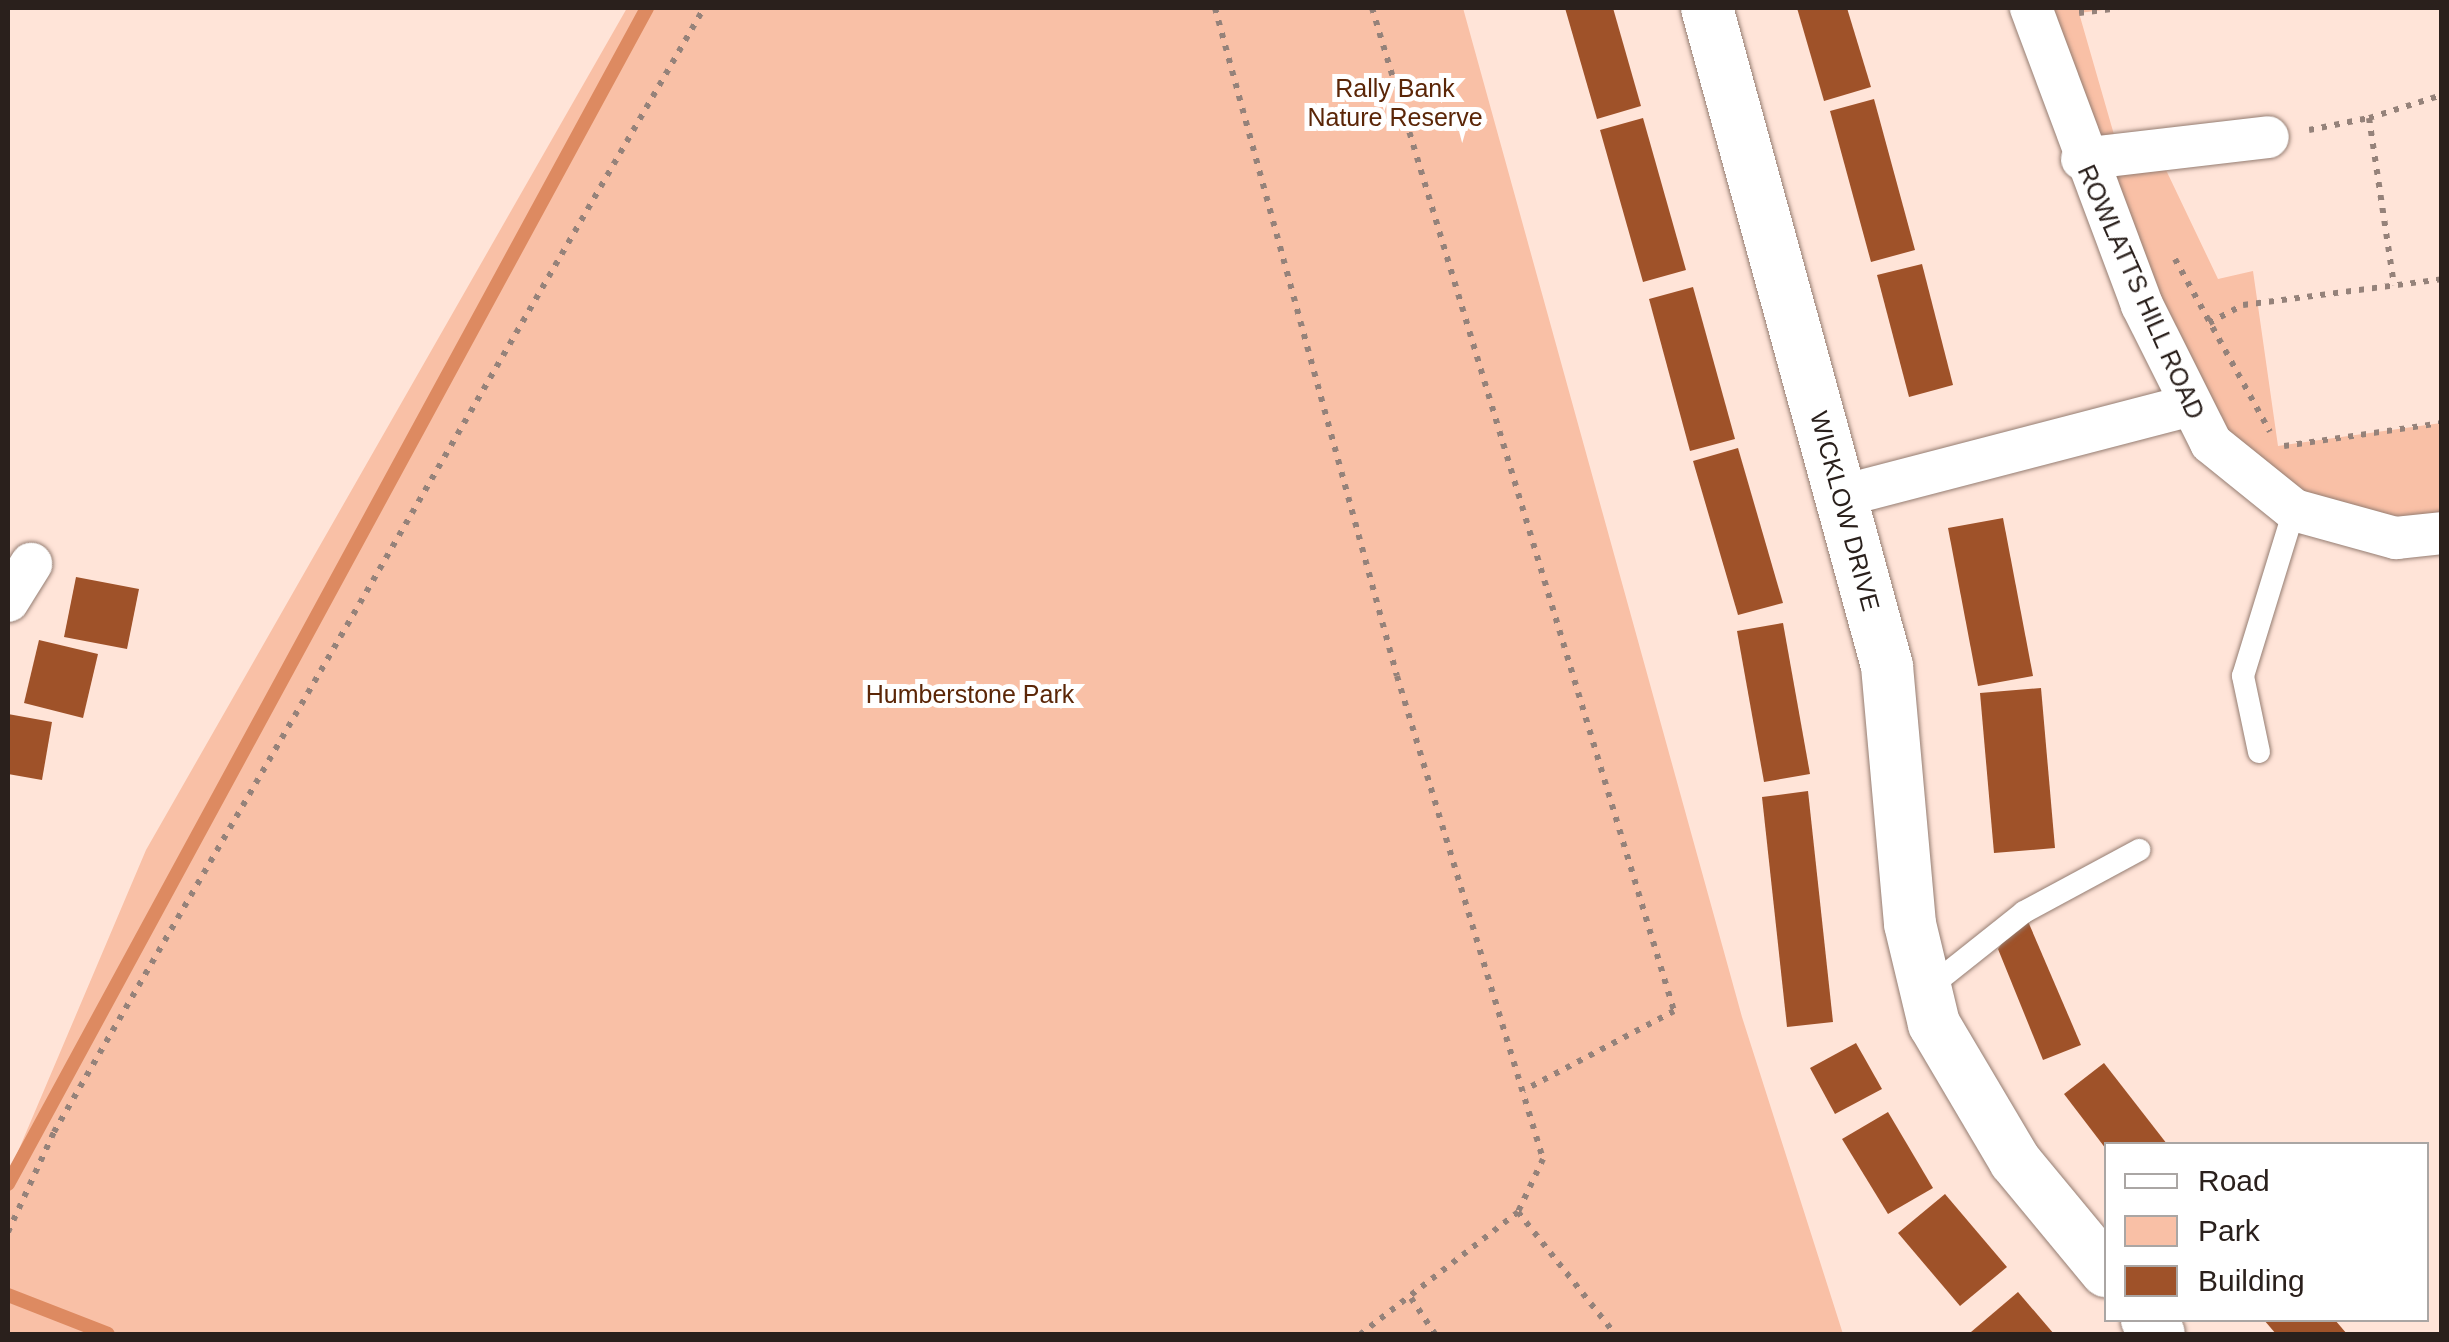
<!DOCTYPE html>
<html>
<head>
<meta charset="utf-8">
<style>
  body { margin:0 }
  #map { position:relative; width:2449px; height:1342px; overflow:hidden; background:#ffe4d8; font-family:Arial,sans-serif }
  div>[style] { position:absolute }
  [style*='--x'] { left:calc(var(--x)*1px); top:calc(var(--y)*1px); width:calc(var(--w)*1px); rotate:calc(var(--a)*1deg) }
  .green>* { inset:0; background:#f9c0a6 }
  .stream>* { height:14px; margin:-7px; padding:0 7px; transform-origin:7px; border-radius:7px; background:#dd8a61 }
  .building>* { inset:0; background:#9f5229 }
  .path>* { height:6px; margin-top:-3px; transform-origin:0; background:repeating-linear-gradient(90deg,#95827a 0 5px,transparent 0 13px) }
  .roads { filter:drop-shadow(0 0 2px #957d72) drop-shadow(0 0 2px #957d72) }
  .service>* { height:22px; margin:-11px; padding:0 11px; transform-origin:11px; border-radius:11px; background:#fff }
  .minor>* { height:42px; margin:-21px; padding:0 21px; transform-origin:21px; border-radius:21px; background:#fff }
  .tertiary>* { height:52px; margin:-26px; padding:0 26px; transform-origin:26px; border-radius:26px; background:#fff }
  span { translate:-50% -50%; white-space:nowrap; text-align:center; line-height:1.15; -webkit-text-stroke:10px #fff; paint-order:stroke }
  .park-label { font-size:25px; color:#5b2607 }
  .street-label { font-size:25px; color:#2a201c }
  .frame { position:absolute; inset:0; border:10px solid #2a201c; pointer-events:none }
  .legend { position:absolute; left:2104px; top:1142px; width:325px; height:180px; box-sizing:border-box; background:#fff; border:2px solid #aaa6a4; margin:0; padding:12px 18px; list-style:none; font-size:30px; color:#2a201c }
  .legend li { display:flex; align-items:center; gap:20px; height:50px }
  .legend b { width:50px; border:2px solid #aaa6a4 }
</style>
</head>
<body>
<div id="map">
  <div class="green">
    <div style="clip-path:polygon(627px 8px,1463px 8px,1742px 1017px,1843px 1334px,8px 1334px,8px 1175px,146px 850px)"></div>
    <div style="clip-path:polygon(2031px 8px,2118px 8px,2079px 13px,2119px 152px,2156px 149px,2218px 279px,2253px 271px,2278px 446px,2441px 423px,2441px 533px,2396px 538px,2211px 443px)"></div>
  </div>
  <div class="stream">
    <div style="--x:8;--y:1184;--w:1338;--a:-61.48"></div>
    <div style="--x:8;--y:1295;--w:107;--a:21.3"></div>
  </div>
  <div class="building">
    <div style="clip-path:polygon(1565px 8px,1613px 8px,1641px 106px,1597px 119px)"></div>
    <div style="clip-path:polygon(1797px 8px,1847px 8px,1871px 87px,1824px 101px)"></div>
    <div style="clip-path:polygon(1874px 99px,1915px 250px,1871px 262px,1830px 111px)"></div>
    <div style="clip-path:polygon(1643px 118px,1686px 270px,1643px 282px,1600px 130px)"></div>
    <div style="clip-path:polygon(1922px 264px,1953px 385px,1909px 397px,1877px 275px)"></div>
    <div style="clip-path:polygon(1693px 287px,1735px 439px,1690px 451px,1649px 299px)"></div>
    <div style="clip-path:polygon(1738px 448px,1783px 603px,1738px 615px,1693px 461px)"></div>
    <div style="clip-path:polygon(2003px 518px,2033px 676px,1978px 686px,1948px 528px)"></div>
    <div style="clip-path:polygon(76px 577px,139px 589px,127px 649px,64px 637px)"></div>
    <div style="clip-path:polygon(1783px 623px,1810px 774px,1764px 782px,1737px 631px)"></div>
    <div style="clip-path:polygon(39px 640px,98px 654px,83px 718px,24px 703px)"></div>
    <div style="clip-path:polygon(2041px 688px,2055px 848px,1994px 853px,1980px 693px)"></div>
    <div style="clip-path:polygon(8px 714px,52px 722px,42px 780px,8px 774px)"></div>
    <div style="clip-path:polygon(1808px 791px,1833px 1022px,1787px 1027px,1762px 797px)"></div>
    <div style="clip-path:polygon(2024px 912px,2081px 1045px,2043px 1060px,1998px 949px)"></div>
    <div style="clip-path:polygon(1856px 1043px,1882px 1089px,1835px 1114px,1810px 1068px)"></div>
    <div style="clip-path:polygon(2104px 1063px,2167px 1144px,2106px 1149px,2064px 1094px)"></div>
    <div style="clip-path:polygon(1888px 1112px,1933px 1188px,1888px 1214px,1842px 1139px)"></div>
    <div style="clip-path:polygon(1945px 1194px,2007px 1267px,1960px 1306px,1898px 1233px)"></div>
    <div style="clip-path:polygon(2018px 1292px,2054px 1334px,1973px 1334px,1971px 1332px)"></div>
    <div style="clip-path:polygon(2264px 1320px,2335px 1320px,2347px 1334px,2276px 1334px)"></div>
  </div>
  <div class="path">
    <div style="--x:1215;--y:8;--w:692;--a:74.76"></div>
    <div style="--x:1397;--y:676;--w:505;--a:73.18"></div>
    <div style="--x:1543;--y:1159;--w:59;--a:115.3"></div>
    <div style="--x:1518;--y:1212;--w:199;--a:142.2"></div>
    <div style="--x:1372;--y:8;--w:1047;--a:73.24"></div>
    <div style="--x:1674;--y:1011;--w:170;--a:152.2"></div>
    <div style="--x:2079;--y:13;--w:39;--a:-7"></div>
    <div style="--x:2369;--y:118;--w:77;--a:-17.5"></div>
    <div style="--x:2309;--y:130;--w:61;--a:-11.3"></div>
    <div style="--x:2369;--y:118;--w:169;--a:81.5"></div>
    <div style="--x:2175;--y:259;--w:197;--a:61.2"></div>
    <div style="--x:2209;--y:323;--w:38;--a:-28"></div>
    <div style="--x:2243;--y:305;--w:201;--a:-7.4"></div>
    <div style="--x:2284;--y:446;--w:160;--a:-8.3"></div>
    <div style="--x:1518;--y:1212;--w:156;--a:51.5"></div>
    <div style="--x:8;--y:1232;--w:110;--a:-65.3"></div>
    <div style="--x:54;--y:1132;--w:1298;--a:-59.96"></div>
    <div style="--x:1411;--y:1298;--w:43;--a:56.3"></div>
  </div>
  <div class="roads">
    <div class="service">
      <div style="--x:2259;--y:752;--w:78;--a:-101.9"></div>
      <div style="--x:2243;--y:676;--w:174;--a:-72.9"></div>
      <div style="--x:1926;--y:990;--w:125;--a:-38.5"></div>
      <div style="--x:2024;--y:912;--w:131;--a:-28.3"></div>
    </div>
    <div class="minor">
      <div style="--x:2031;--y:8;--w:317;--a:69.5"></div>
      <div style="--x:2142;--y:305;--w:154;--a:63.4"></div>
      <div style="--x:2211;--y:443;--w:107;--a:38.9"></div>
      <div style="--x:2294;--y:510;--w:106;--a:15.4"></div>
      <div style="--x:2396;--y:538;--w:46;--a:-6.2"></div>
      <div style="--x:2082;--y:159;--w:187;--a:-6.7"></div>
      <div style="--x:1842;--y:496;--w:358;--a:-14.6"></div>
      <div style="--x:8;--y:601;--w:44;--a:-58.1"></div>
    </div>
    <div class="tertiary">
      <div style="--x:1707;--y:8;--w:682;--a:74.7"></div>
      <div style="--x:1887;--y:666;--w:259;--a:84.9"></div>
      <div style="--x:1910;--y:924;--w:103;--a:76.5"></div>
      <div style="--x:1934;--y:1024;--w:159;--a:59.4"></div>
      <div style="--x:2015;--y:1161;--w:143;--a:50.4"></div>
      <div style="--x:2147;--y:1320;--w:18;--a:49"></div>
    </div>
  </div>
  <div class="park-label">
    <span style="left:1395px;top:103px">Rally Bank<br>Nature Reserve</span>
    <span style="left:970px;top:694px">Humberstone Park</span>
  </div>
  <div class="street-label">
    <span style="left:2141px;top:292px;rotate:66deg">ROWLATTS HILL ROAD</span>
    <span style="left:1845px;top:511px;rotate:75deg">WICKLOW DRIVE</span>
  </div>
  <div class="frame"></div>
  <ul class="legend">
  <li><b style="height:12px;background:#fff"></b>Road</li>
  <li><b style="height:28px;background:#f9c0a6"></b>Park</li>
  <li><b style="height:28px;background:#9f5229"></b>Building</li>
  </ul>
</div>
</body>
</html>
